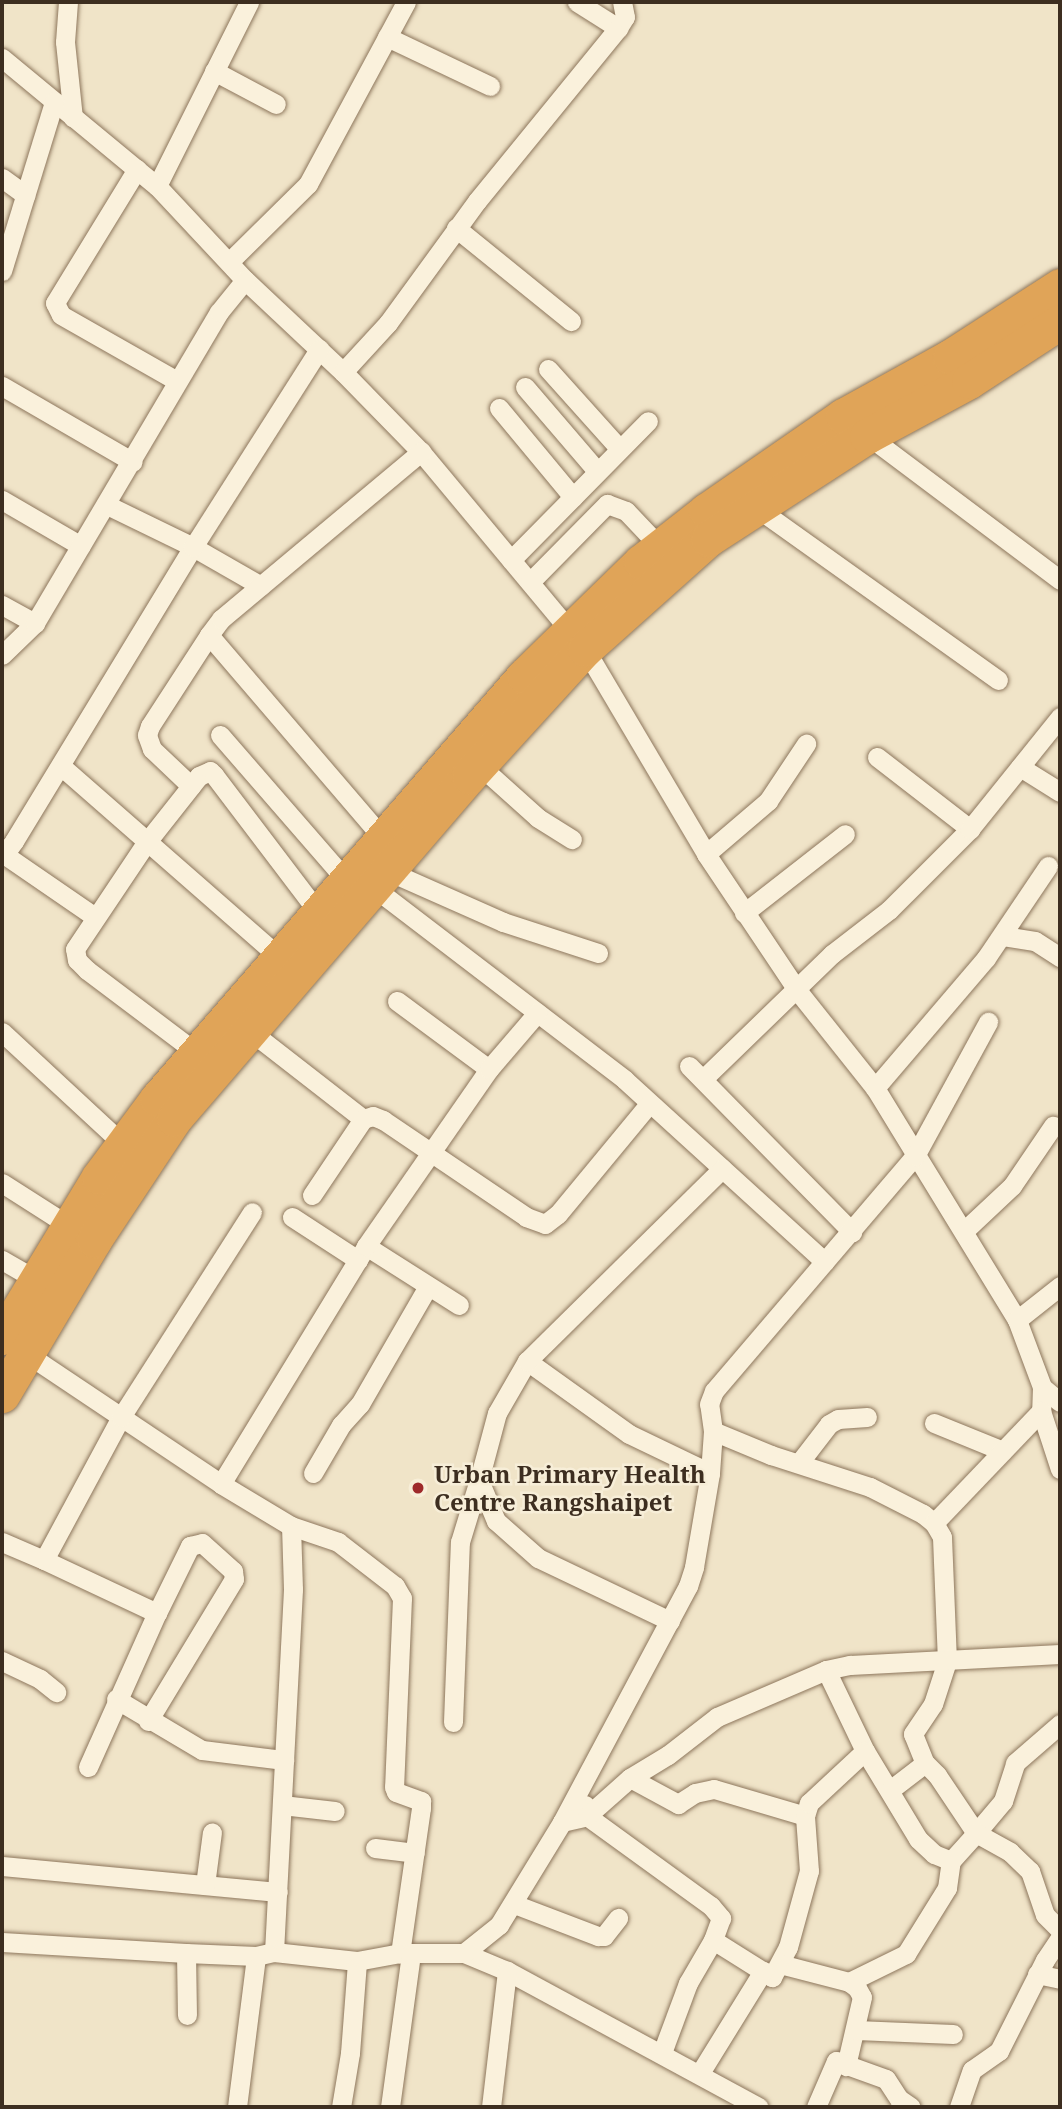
<!DOCTYPE html>
<html>
<head>
<meta charset="utf-8">
<style>
  body { margin:0 }
  #map { position:relative; width:1062px; height:2109px; overflow:hidden; background:#f0e4c8; font-family:"Noto Serif",serif }
  div>[style] { position:absolute }
  [style*='--x'] { left:calc(var(--x)*1px); top:calc(var(--y)*1px); width:calc(var(--w)*1px); rotate:calc(var(--a)*1deg) }
  .roads { filter:drop-shadow(0 0 2px #8d765c) drop-shadow(0 0 2px #8d765c) }
  .street>* { height:19px; margin:-9.5px; padding:0 9.5px; transform-origin:9.5px; border-radius:9.5px; background:#faf1dc }
  .highway>* { height:35px; margin:-17.5px; padding:0 17.5px; transform-origin:17.5px; border-radius:17.5px; background:#e0a458 }
  .dots>* { width:19px; height:19px; translate:-50% -50%; box-sizing:border-box; border:4px solid #f7eed8; border-radius:50% }
  span { translate:-50% -50%; white-space:nowrap; text-align:center; line-height:1.15; -webkit-text-stroke:5px #f7eed8; paint-order:stroke }
  .poi-label { font-size:24px; color:#3d2e20; font-weight:700 }
  .left { translate:0 -50%; text-align:left }
  .frame { position:absolute; inset:0; border:4px solid #3d2e20; pointer-events:none }
</style>
</head>
<body>
<div id="map">
  <div class="roads">
    <div class="street">
      <div style="--x:68;--y:2;--w:40;--a:94.3"></div>
      <div style="--x:65;--y:42;--w:76;--a:84"></div>
      <div style="--x:577;--y:2;--w:49;--a:32.4"></div>
      <div style="--x:387;--y:37;--w:114;--a:25.4"></div>
      <div style="--x:2;--y:58;--w:201;--a:39.6"></div>
      <div style="--x:157;--y:186;--w:129;--a:46.9"></div>
      <div style="--x:245;--y:280;--w:134;--a:43.2"></div>
      <div style="--x:343;--y:372;--w:112;--a:45.7"></div>
      <div style="--x:421;--y:452;--w:256;--a:50.2"></div>
      <div style="--x:585;--y:649;--w:238;--a:59.4"></div>
      <div style="--x:706;--y:854;--w:164;--a:56.2"></div>
      <div style="--x:797;--y:990;--w:125;--a:51.5"></div>
      <div style="--x:875;--y:1088;--w:272;--a:58.5"></div>
      <div style="--x:1017;--y:1320;--w:72;--a:69.5"></div>
      <div style="--x:1042;--y:1387;--w:24;--a:92"></div>
      <div style="--x:1041;--y:1411;--w:61;--a:71.9"></div>
      <div style="--x:214;--y:71;--w:70;--a:28"></div>
      <div style="--x:137;--y:169;--w:157;--a:121.5"></div>
      <div style="--x:55;--y:303;--w:13;--a:63"></div>
      <div style="--x:61;--y:315;--w:133;--a:29.6"></div>
      <div style="--x:2;--y:178;--w:29;--a:36"></div>
      <div style="--x:157;--y:186;--w:206;--a:-63.4"></div>
      <div style="--x:456;--y:228;--w:148;--a:39"></div>
      <div style="--x:229;--y:262;--w:111;--a:-44.6"></div>
      <div style="--x:308;--y:184;--w:207;--a:-61.7"></div>
      <div style="--x:2;--y:271;--w:177;--a:-72.9"></div>
      <div style="--x:548;--y:369;--w:106;--a:48.1"></div>
      <div style="--x:343;--y:372;--w:67;--a:-47.4"></div>
      <div style="--x:388;--y:323;--w:151;--a:-53.9"></div>
      <div style="--x:477;--y:201;--w:223;--a:-50.8"></div>
      <div style="--x:618;--y:28;--w:13;--a:-58"></div>
      <div style="--x:625;--y:17;--w:15;--a:-101"></div>
      <div style="--x:2;--y:386;--w:151;--a:30.1"></div>
      <div style="--x:525;--y:387;--w:111;--a:49.4"></div>
      <div style="--x:499;--y:408;--w:116;--a:50.3"></div>
      <div style="--x:863;--y:432;--w:246;--a:36.9"></div>
      <div style="--x:2;--y:500;--w:91;--a:30.2"></div>
      <div style="--x:107;--y:505;--w:96;--a:26"></div>
      <div style="--x:193;--y:547;--w:78;--a:29.8"></div>
      <div style="--x:757;--y:508;--w:296;--a:35.5"></div>
      <div style="--x:511;--y:560;--w:195;--a:-45.4"></div>
      <div style="--x:530;--y:582;--w:110;--a:-45.4"></div>
      <div style="--x:607;--y:504;--w:20;--a:20"></div>
      <div style="--x:626;--y:511;--w:50;--a:46.6"></div>
      <div style="--x:2;--y:605;--w:38;--a:29"></div>
      <div style="--x:2;--y:655;--w:46;--a:-44.1"></div>
      <div style="--x:35;--y:623;--w:361;--a:-59.4"></div>
      <div style="--x:219;--y:312;--w:41;--a:-50.9"></div>
      <div style="--x:220;--y:735;--w:192;--a:49"></div>
      <div style="--x:877;--y:757;--w:118;--a:37.7"></div>
      <div style="--x:479;--y:765;--w:79;--a:41.9"></div>
      <div style="--x:538;--y:818;--w:40;--a:32"></div>
      <div style="--x:61;--y:766;--w:290;--a:41.2"></div>
      <div style="--x:1020;--y:767;--w:47;--a:32"></div>
      <div style="--x:191;--y:786;--w:54;--a:-136.5"></div>
      <div style="--x:152;--y:749;--w:15;--a:-110"></div>
      <div style="--x:147;--y:735;--w:9;--a:-72"></div>
      <div style="--x:150;--y:726;--w:108;--a:-57"></div>
      <div style="--x:382;--y:837;--w:266;--a:-130.6"></div>
      <div style="--x:209;--y:635;--w:20;--a:-53"></div>
      <div style="--x:221;--y:619;--w:261;--a:-39.9"></div>
      <div style="--x:2;--y:849;--w:7;--a:-8"></div>
      <div style="--x:9;--y:848;--w:9;--a:-54"></div>
      <div style="--x:14;--y:841;--w:344;--a:-58.7"></div>
      <div style="--x:193;--y:547;--w:235;--a:-57.5"></div>
      <div style="--x:2;--y:853;--w:113;--a:34.5"></div>
      <div style="--x:706;--y:854;--w:82;--a:-40.5"></div>
      <div style="--x:768;--y:801;--w:69;--a:-56.3"></div>
      <div style="--x:388;--y:871;--w:126;--a:23.9"></div>
      <div style="--x:503;--y:922;--w:100;--a:18.1"></div>
      <div style="--x:373;--y:887;--w:317;--a:37.4"></div>
      <div style="--x:625;--y:1080;--w:270;--a:42.3"></div>
      <div style="--x:744;--y:913;--w:128;--a:-38"></div>
      <div style="--x:1003;--y:936;--w:32;--a:9"></div>
      <div style="--x:1035;--y:941;--w:30;--a:33"></div>
      <div style="--x:397;--y:1001;--w:114;--a:36.5"></div>
      <div style="--x:250;--y:1031;--w:143;--a:37.9"></div>
      <div style="--x:363;--y:1119;--w:10;--a:-17"></div>
      <div style="--x:373;--y:1116;--w:11;--a:22"></div>
      <div style="--x:383;--y:1120;--w:173;--a:34.1"></div>
      <div style="--x:526;--y:1217;--w:20;--a:20"></div>
      <div style="--x:545;--y:1224;--w:16;--a:-38"></div>
      <div style="--x:558;--y:1214;--w:143;--a:-50.4"></div>
      <div style="--x:2;--y:1032;--w:165;--a:42.8"></div>
      <div style="--x:197;--y:1053;--w:138;--a:-143"></div>
      <div style="--x:87;--y:970;--w:14;--a:-135"></div>
      <div style="--x:77;--y:960;--w:11;--a:-100"></div>
      <div style="--x:75;--y:949;--w:128;--a:-56.2"></div>
      <div style="--x:146;--y:843;--w:85;--a:-51.7"></div>
      <div style="--x:199;--y:776;--w:12;--a:-24"></div>
      <div style="--x:210;--y:771;--w:6;--a:45"></div>
      <div style="--x:214;--y:775;--w:172;--a:52.8"></div>
      <div style="--x:689;--y:1066;--w:233;--a:45.5"></div>
      <div style="--x:703;--y:1079;--w:180;--a:-44.1"></div>
      <div style="--x:832;--y:954;--w:72;--a:-37.7"></div>
      <div style="--x:889;--y:910;--w:115;--a:-45"></div>
      <div style="--x:970;--y:829;--w:144;--a:-51.2"></div>
      <div style="--x:875;--y:1088;--w:171;--a:-49.5"></div>
      <div style="--x:986;--y:958;--w:111;--a:-56"></div>
      <div style="--x:2;--y:1183;--w:78;--a:32.5"></div>
      <div style="--x:312;--y:1195;--w:92;--a:-56.1"></div>
      <div style="--x:292;--y:1217;--w:79;--a:33.1"></div>
      <div style="--x:964;--y:1231;--w:66;--a:-43.2"></div>
      <div style="--x:1012;--y:1186;--w:73;--a:-55.7"></div>
      <div style="--x:366;--y:1246;--w:110;--a:32.4"></div>
      <div style="--x:2;--y:1260;--w:39;--a:30"></div>
      <div style="--x:1017;--y:1320;--w:55;--a:-38.3"></div>
      <div style="--x:27;--y:1354;--w:234;--a:33.8"></div>
      <div style="--x:221;--y:1484;--w:82;--a:31"></div>
      <div style="--x:291;--y:1526;--w:50;--a:18.8"></div>
      <div style="--x:338;--y:1542;--w:72;--a:37.7"></div>
      <div style="--x:395;--y:1586;--w:14;--a:60"></div>
      <div style="--x:402;--y:1598;--w:189;--a:92.4"></div>
      <div style="--x:394;--y:1787;--w:5;--a:68"></div>
      <div style="--x:396;--y:1792;--w:27;--a:20"></div>
      <div style="--x:421;--y:1801;--w:7;--a:90"></div>
      <div style="--x:421;--y:1808;--w:147;--a:98.2"></div>
      <div style="--x:527;--y:1361;--w:125;--a:35.6"></div>
      <div style="--x:629;--y:1434;--w:90;--a:25.7"></div>
      <div style="--x:1042;--y:1387;--w:23;--a:40"></div>
      <div style="--x:934;--y:1423;--w:74;--a:22.1"></div>
      <div style="--x:713;--y:1431;--w:63;--a:22.5"></div>
      <div style="--x:771;--y:1455;--w:104;--a:17.9"></div>
      <div style="--x:870;--y:1487;--w:59;--a:27"></div>
      <div style="--x:923;--y:1514;--w:14;--a:39"></div>
      <div style="--x:934;--y:1523;--w:16;--a:60"></div>
      <div style="--x:942;--y:1537;--w:124;--a:87.7"></div>
      <div style="--x:947;--y:1661;--w:45;--a:108"></div>
      <div style="--x:933;--y:1704;--w:36;--a:124"></div>
      <div style="--x:913;--y:1734;--w:31;--a:68"></div>
      <div style="--x:925;--y:1763;--w:17;--a:45"></div>
      <div style="--x:937;--y:1775;--w:70;--a:56.1"></div>
      <div style="--x:976;--y:1833;--w:42;--a:-49.8"></div>
      <div style="--x:1003;--y:1801;--w:40;--a:-72"></div>
      <div style="--x:1015;--y:1763;--w:60;--a:-40.9"></div>
      <div style="--x:799;--y:1463;--w:49;--a:-52.4"></div>
      <div style="--x:829;--y:1424;--w:10;--a:-29"></div>
      <div style="--x:838;--y:1419;--w:29;--a:-4"></div>
      <div style="--x:313;--y:1473;--w:56;--a:-59.7"></div>
      <div style="--x:341;--y:1425;--w:28;--a:-48"></div>
      <div style="--x:360;--y:1404;--w:136;--a:-60"></div>
      <div style="--x:221;--y:1484;--w:279;--a:-58.6"></div>
      <div style="--x:366;--y:1246;--w:216;--a:-55.2"></div>
      <div style="--x:489;--y:1069;--w:74;--a:-49.4"></div>
      <div style="--x:934;--y:1523;--w:155;--a:-46.3"></div>
      <div style="--x:2;--y:1542;--w:46;--a:23.2"></div>
      <div style="--x:44;--y:1560;--w:162;--a:-61.7"></div>
      <div style="--x:121;--y:1417;--w:243;--a:-57.4"></div>
      <div style="--x:44;--y:1560;--w:125;--a:25.1"></div>
      <div style="--x:157;--y:1613;--w:75;--a:-63.8"></div>
      <div style="--x:190;--y:1546;--w:12;--a:-14"></div>
      <div style="--x:202;--y:1543;--w:42;--a:42.1"></div>
      <div style="--x:233;--y:1571;--w:8;--a:83"></div>
      <div style="--x:234;--y:1579;--w:166;--a:121.2"></div>
      <div style="--x:670;--y:1621;--w:146;--a:-154.5"></div>
      <div style="--x:538;--y:1558;--w:56;--a:-138.6"></div>
      <div style="--x:496;--y:1521;--w:44;--a:-112.5"></div>
      <div style="--x:479;--y:1480;--w:69;--a:-75"></div>
      <div style="--x:497;--y:1413;--w:60;--a:-60"></div>
      <div style="--x:527;--y:1361;--w:274;--a:-44.6"></div>
      <div style="--x:2;--y:1661;--w:42;--a:25.3"></div>
      <div style="--x:40;--y:1679;--w:21;--a:39"></div>
      <div style="--x:826;--y:1670;--w:90;--a:64.3"></div>
      <div style="--x:865;--y:1751;--w:103;--a:58.9"></div>
      <div style="--x:918;--y:1839;--w:22;--a:43"></div>
      <div style="--x:934;--y:1854;--w:18;--a:22"></div>
      <div style="--x:951;--y:1861;--w:38;--a:-48"></div>
      <div style="--x:976;--y:1833;--w:39;--a:29"></div>
      <div style="--x:1010;--y:1852;--w:28;--a:44"></div>
      <div style="--x:1030;--y:1871;--w:46;--a:71.2"></div>
      <div style="--x:1045;--y:1915;--w:21;--a:45"></div>
      <div style="--x:116;--y:1699;--w:100;--a:30.7"></div>
      <div style="--x:202;--y:1750;--w:83;--a:7"></div>
      <div style="--x:453;--y:1722;--w:180;--a:-87.8"></div>
      <div style="--x:460;--y:1542;--w:65;--a:-73"></div>
      <div style="--x:88;--y:1767;--w:169;--a:-65.9"></div>
      <div style="--x:630;--y:1778;--w:55;--a:28.4"></div>
      <div style="--x:678;--y:1804;--w:20;--a:-33"></div>
      <div style="--x:695;--y:1793;--w:19;--a:-12"></div>
      <div style="--x:714;--y:1789;--w:95;--a:16.5"></div>
      <div style="--x:890;--y:1790;--w:44;--a:-37.6"></div>
      <div style="--x:282;--y:1805;--w:53;--a:6.5"></div>
      <div style="--x:585;--y:1805;--w:11;--a:80"></div>
      <div style="--x:587;--y:1816;--w:153;--a:36"></div>
      <div style="--x:711;--y:1906;--w:16;--a:50"></div>
      <div style="--x:721;--y:1918;--w:23;--a:110"></div>
      <div style="--x:713;--y:1940;--w:50;--a:120.2"></div>
      <div style="--x:688;--y:1983;--w:75;--a:110.4"></div>
      <div style="--x:562;--y:1822;--w:268;--a:-61.9"></div>
      <div style="--x:688;--y:1586;--w:20;--a:-72"></div>
      <div style="--x:694;--y:1567;--w:95;--a:-80.3"></div>
      <div style="--x:710;--y:1473;--w:42;--a:-85.9"></div>
      <div style="--x:713;--y:1431;--w:27;--a:-98"></div>
      <div style="--x:709;--y:1404;--w:14;--a:-69"></div>
      <div style="--x:714;--y:1391;--w:309;--a:-49.5"></div>
      <div style="--x:915;--y:1156;--w:153;--a:-61.4"></div>
      <div style="--x:375;--y:1848;--w:40;--a:7.1"></div>
      <div style="--x:2;--y:1866;--w:277;--a:5.4"></div>
      <div style="--x:205;--y:1885;--w:53;--a:-82.5"></div>
      <div style="--x:514;--y:1904;--w:90;--a:20.9"></div>
      <div style="--x:598;--y:1936;--w:6;--a:0"></div>
      <div style="--x:604;--y:1936;--w:23;--a:-52"></div>
      <div style="--x:713;--y:1940;--w:70;--a:32.1"></div>
      <div style="--x:772;--y:1977;--w:34;--a:-62"></div>
      <div style="--x:788;--y:1947;--w:79;--a:-74.6"></div>
      <div style="--x:809;--y:1871;--w:55;--a:-94.2"></div>
      <div style="--x:805;--y:1816;--w:14;--a:-73"></div>
      <div style="--x:809;--y:1803;--w:76;--a:-42.9"></div>
      <div style="--x:2;--y:1942;--w:184;--a:3.4"></div>
      <div style="--x:186;--y:1953;--w:70;--a:2.5"></div>
      <div style="--x:256;--y:1956;--w:18;--a:-13"></div>
      <div style="--x:274;--y:1952;--w:83;--a:6.2"></div>
      <div style="--x:357;--y:1961;--w:44;--a:-10.5"></div>
      <div style="--x:400;--y:1953;--w:64;--a:0"></div>
      <div style="--x:464;--y:1953;--w:47;--a:22.7"></div>
      <div style="--x:507;--y:1971;--w:286;--a:28.4"></div>
      <div style="--x:274;--y:1952;--w:363;--a:-87"></div>
      <div style="--x:293;--y:1589;--w:63;--a:-91.8"></div>
      <div style="--x:186;--y:1953;--w:62;--a:89.1"></div>
      <div style="--x:464;--y:1953;--w:45;--a:-38.7"></div>
      <div style="--x:499;--y:1925;--w:121;--a:-58.5"></div>
      <div style="--x:562;--y:1822;--w:26;--a:-13"></div>
      <div style="--x:587;--y:1816;--w:57;--a:-41.5"></div>
      <div style="--x:630;--y:1778;--w:44;--a:-31.2"></div>
      <div style="--x:668;--y:1755;--w:62;--a:-37.8"></div>
      <div style="--x:717;--y:1717;--w:119;--a:-23.3"></div>
      <div style="--x:826;--y:1670;--w:25;--a:-12"></div>
      <div style="--x:850;--y:1665;--w:210;--a:-3"></div>
      <div style="--x:780;--y:1964;--w:71;--a:14.6"></div>
      <div style="--x:849;--y:1982;--w:10;--a:37"></div>
      <div style="--x:857;--y:1988;--w:10;--a:61"></div>
      <div style="--x:862;--y:1997;--w:71;--a:103.1"></div>
      <div style="--x:1037;--y:1974;--w:24;--a:12"></div>
      <div style="--x:849;--y:1982;--w:64;--a:-26.2"></div>
      <div style="--x:906;--y:1954;--w:78;--a:-58.2"></div>
      <div style="--x:947;--y:1888;--w:27;--a:-82"></div>
      <div style="--x:856;--y:2030;--w:97;--a:2.4"></div>
      <div style="--x:700;--y:2073;--w:120;--a:-58.3"></div>
      <div style="--x:237;--y:2107;--w:152;--a:-82.8"></div>
      <div style="--x:341;--y:2107;--w:55;--a:-80.5"></div>
      <div style="--x:350;--y:2053;--w:92;--a:-85.6"></div>
      <div style="--x:390;--y:2107;--w:155;--a:-82.2"></div>
      <div style="--x:491;--y:2107;--w:137;--a:-83.3"></div>
      <div style="--x:816;--y:2107;--w:50;--a:-66.5"></div>
      <div style="--x:836;--y:2061;--w:53;--a:19.8"></div>
      <div style="--x:886;--y:2079;--w:24;--a:57"></div>
      <div style="--x:899;--y:2099;--w:14;--a:34"></div>
      <div style="--x:959;--y:2107;--w:39;--a:-71"></div>
      <div style="--x:972;--y:2070;--w:33;--a:-35"></div>
      <div style="--x:999;--y:2051;--w:102;--a:-63.2"></div>
      <div style="--x:1045;--y:1960;--w:27;--a:-56"></div>
    </div>
    <div class="highway">
      <div style="--x:2;--y:1337;--w:187;--a:-58.8"></div>
      <div style="--x:99;--y:1177;--w:97;--a:-53.4"></div>
      <div style="--x:157;--y:1099;--w:560;--a:-49.05"></div>
      <div style="--x:524;--y:676;--w:163;--a:-44.3"></div>
      <div style="--x:641;--y:562;--w:83;--a:-38.1"></div>
      <div style="--x:706;--y:511;--w:167;--a:-34.7"></div>
      <div style="--x:843;--y:416;--w:122;--a:-28.9"></div>
      <div style="--x:950;--y:357;--w:131;--a:-32.8"></div>
      <div style="--x:2;--y:1395;--w:180;--a:-59.3"></div>
      <div style="--x:94;--y:1240;--w:145;--a:-56.5"></div>
      <div style="--x:174;--y:1119;--w:452;--a:-49.3"></div>
      <div style="--x:469;--y:776;--w:172;--a:-47.6"></div>
      <div style="--x:585;--y:649;--w:165;--a:-41.8"></div>
      <div style="--x:708;--y:539;--w:189;--a:-32.9"></div>
      <div style="--x:867;--y:436;--w:116;--a:-28.3"></div>
      <div style="--x:969;--y:381;--w:108;--a:-33"></div>
    </div>
  </div>
  <div class="dots">
    <div style="left:418px;top:1488px;background:#9e2a2b"></div>
  </div>
  <div class="poi-label">
    <span class="left" style="left:434px;top:1488px">Urban Primary Health<br>Centre Rangshaipet</span>
  </div>
  <div class="frame"></div>
</div>
</body>
</html>
